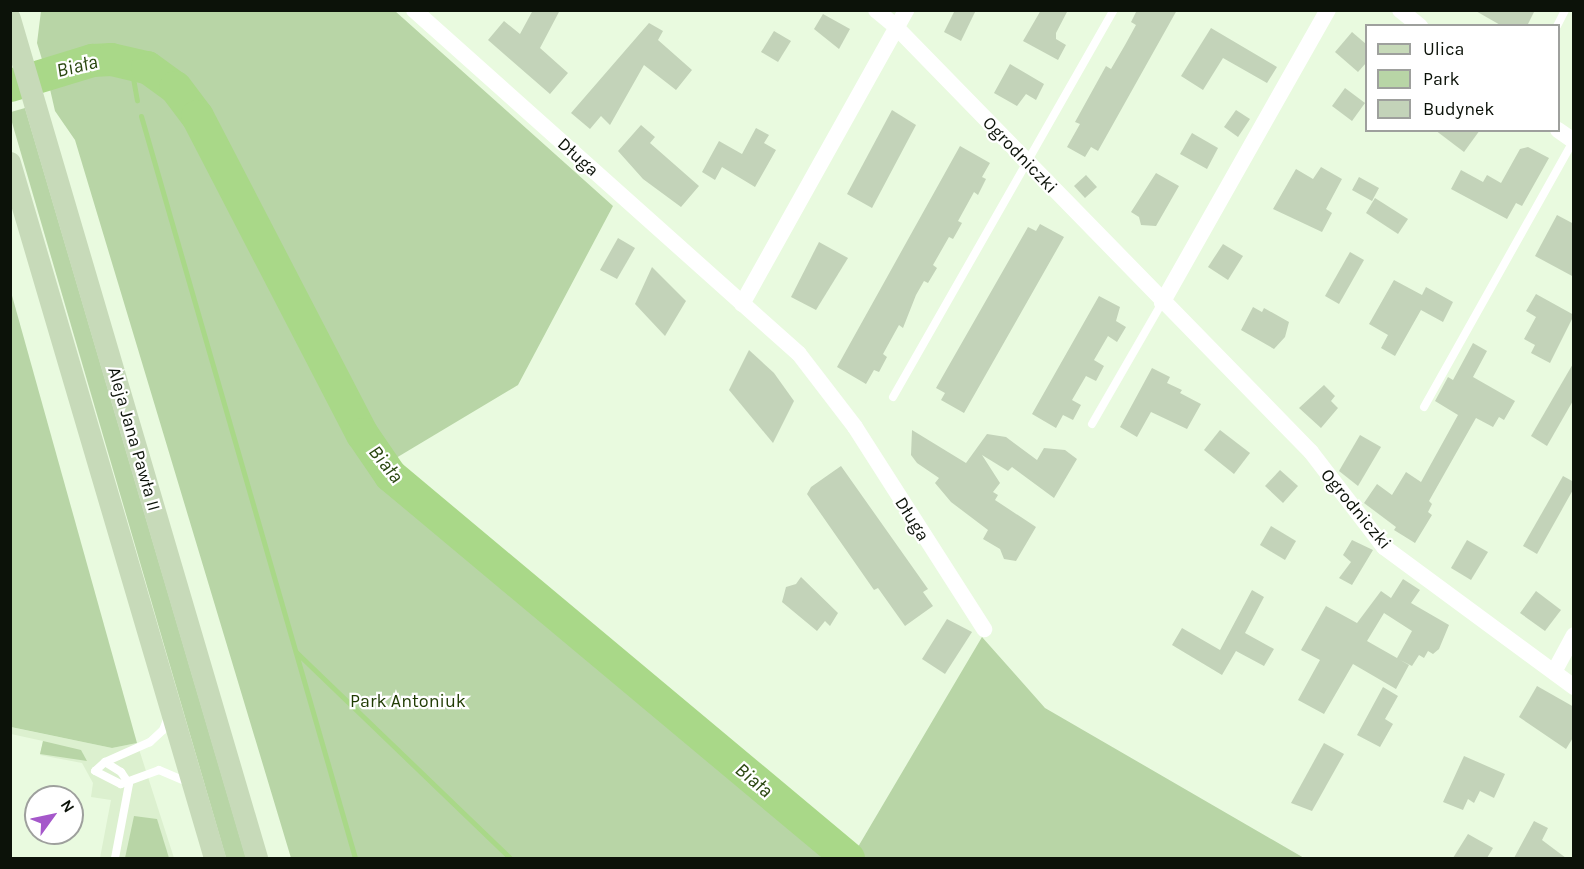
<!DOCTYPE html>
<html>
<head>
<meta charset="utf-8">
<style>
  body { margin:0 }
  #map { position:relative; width:1584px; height:869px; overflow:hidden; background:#e9fadf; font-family:Karla,sans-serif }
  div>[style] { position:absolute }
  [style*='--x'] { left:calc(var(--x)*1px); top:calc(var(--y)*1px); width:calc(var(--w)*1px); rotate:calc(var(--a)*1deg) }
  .built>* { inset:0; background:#dcf0cf }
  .green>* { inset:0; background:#b8d5a6 }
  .stream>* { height:5px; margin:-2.5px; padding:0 2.5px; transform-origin:2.5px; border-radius:2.5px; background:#a9d888 }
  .river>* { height:33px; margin:-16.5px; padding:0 16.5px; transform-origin:16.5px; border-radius:16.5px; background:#a9d888 }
  .building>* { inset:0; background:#c3d3b9 }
  .lane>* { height:8px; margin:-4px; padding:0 4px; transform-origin:4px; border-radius:4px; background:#fff }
  .street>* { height:16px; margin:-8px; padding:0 8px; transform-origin:8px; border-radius:8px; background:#fff }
  .secondary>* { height:22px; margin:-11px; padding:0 11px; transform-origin:11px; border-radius:11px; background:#c7dab9 }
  span { translate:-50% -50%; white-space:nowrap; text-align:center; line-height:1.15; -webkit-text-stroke:4.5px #fff; paint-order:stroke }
  .street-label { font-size:18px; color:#0c1209 }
  .park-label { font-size:18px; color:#1f3b02 }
  .water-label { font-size:20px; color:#2a4710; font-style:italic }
  .frame { position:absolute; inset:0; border:12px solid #0c1209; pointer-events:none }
  .legend { position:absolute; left:1365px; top:24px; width:195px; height:108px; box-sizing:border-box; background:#fff; border:2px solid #9ea09d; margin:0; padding:8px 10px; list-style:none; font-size:18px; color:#0c1209 }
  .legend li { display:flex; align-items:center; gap:12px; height:30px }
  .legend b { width:30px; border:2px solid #9ea09d }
  .north { position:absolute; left:24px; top:785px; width:60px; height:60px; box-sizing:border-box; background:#fff; border:2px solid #9ea09d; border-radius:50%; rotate:57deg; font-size:16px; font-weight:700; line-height:24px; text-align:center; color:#0c1209 }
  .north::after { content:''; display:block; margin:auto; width:21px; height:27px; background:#a558ca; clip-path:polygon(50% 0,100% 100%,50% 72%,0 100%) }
</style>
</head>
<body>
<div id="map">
  <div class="built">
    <div style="clip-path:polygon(10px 727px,112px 748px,137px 743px,174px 858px,100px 858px,111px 800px,91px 797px,93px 783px,82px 763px,40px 755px,43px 741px,11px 734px)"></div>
  </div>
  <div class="green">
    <div style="clip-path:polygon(41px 11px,395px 11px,613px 206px,518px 385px,391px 461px,203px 105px,161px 66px,130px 51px,101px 49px,44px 66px,37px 43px)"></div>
    <div style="clip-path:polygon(122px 58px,148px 67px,186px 98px,359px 436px,395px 487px,847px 858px,291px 858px,75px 140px,55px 111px,47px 76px,92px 60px)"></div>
    <div style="clip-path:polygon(25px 108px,246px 858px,226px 858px,11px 119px,11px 112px)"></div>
    <div style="clip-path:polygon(10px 292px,11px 292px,137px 743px,112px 748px,11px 727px)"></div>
    <div style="clip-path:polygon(982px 637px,1045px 708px,1304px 858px,862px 858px,855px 852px)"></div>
    <div style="clip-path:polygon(43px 741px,81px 750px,87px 761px,40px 754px)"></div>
    <div style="clip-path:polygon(134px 816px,157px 819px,169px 858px,125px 858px)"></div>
  </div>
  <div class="stream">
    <div style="--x:130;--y:61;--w:40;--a:80"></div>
    <div style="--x:141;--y:116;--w:772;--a:73.91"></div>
    <div style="--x:296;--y:652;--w:297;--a:43.9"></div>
  </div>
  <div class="river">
    <div style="--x:10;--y:85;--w:86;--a:-17"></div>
    <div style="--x:92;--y:60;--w:19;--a:-3"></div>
    <div style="--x:111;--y:59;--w:37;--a:13"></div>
    <div style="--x:147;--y:67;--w:34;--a:36"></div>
    <div style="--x:175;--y:87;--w:36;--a:53"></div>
    <div style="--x:197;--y:116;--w:358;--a:62.6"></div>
    <div style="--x:362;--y:434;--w:50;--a:55.7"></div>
    <div style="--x:390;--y:475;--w:597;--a:39.9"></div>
  </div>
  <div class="building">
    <div style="clip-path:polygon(533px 10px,560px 10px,540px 48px,568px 73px,550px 94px,488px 40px,504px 21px,520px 34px)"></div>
    <div style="clip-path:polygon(955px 10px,976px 10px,961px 41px,944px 32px)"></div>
    <div style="clip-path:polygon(1041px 10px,1068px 10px,1056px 33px,1056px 39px,1066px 45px,1058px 60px,1023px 41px)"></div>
    <div style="clip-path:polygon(1137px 10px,1177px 10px,1098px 151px,1091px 147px,1085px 157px,1067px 147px,1080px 124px,1075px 122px,1106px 66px,1111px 69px,1125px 45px,1136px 25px,1131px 22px)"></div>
    <div style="clip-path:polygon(1474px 10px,1535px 10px,1527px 26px,1502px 26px)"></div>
    <div style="clip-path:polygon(823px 14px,850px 29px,839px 49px,814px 29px)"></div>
    <div style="clip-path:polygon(649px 23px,663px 31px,658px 40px,692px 70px,676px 90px,644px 65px,610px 125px,601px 116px,590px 129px,571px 113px)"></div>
    <div style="clip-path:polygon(1211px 28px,1277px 67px,1267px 83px,1223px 58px,1203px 90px,1181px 76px)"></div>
    <div style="clip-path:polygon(774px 31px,791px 41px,778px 62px,761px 52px)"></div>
    <div style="clip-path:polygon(1352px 32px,1366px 44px,1366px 63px,1358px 72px,1335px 52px)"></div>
    <div style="clip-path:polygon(1010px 64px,1044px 84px,1036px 100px,1026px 94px,1017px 106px,994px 93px)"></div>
    <div style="clip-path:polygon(1345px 88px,1365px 103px,1352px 121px,1332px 106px)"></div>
    <div style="clip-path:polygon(892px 110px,916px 125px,872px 208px,847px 194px)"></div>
    <div style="clip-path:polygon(1236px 110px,1250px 119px,1238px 137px,1224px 127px)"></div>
    <div style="clip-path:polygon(641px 125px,655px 137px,650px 143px,699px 186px,681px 207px,643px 179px,618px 151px)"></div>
    <div style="clip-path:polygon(756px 128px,769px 135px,764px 143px,776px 150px,755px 187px,722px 167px,715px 180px,702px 172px,719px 141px,742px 154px)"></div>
    <div style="clip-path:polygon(1435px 130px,1480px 130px,1464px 152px)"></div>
    <div style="clip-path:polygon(1192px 133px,1218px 148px,1207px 169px,1180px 154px)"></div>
    <div style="clip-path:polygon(960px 146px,990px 163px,982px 177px,986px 179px,978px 195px,974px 192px,958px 221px,962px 223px,957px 232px,953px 239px,949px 237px,933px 265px,937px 268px,928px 283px,924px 281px,916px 295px,903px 328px,899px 325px,883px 354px,887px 357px,879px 372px,874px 370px,866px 384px,837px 367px)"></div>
    <div style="clip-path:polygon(1528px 147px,1549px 158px,1522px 206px,1516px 203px,1507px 219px,1451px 189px,1461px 170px,1483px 182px,1487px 175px,1501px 183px,1520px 149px)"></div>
    <div style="clip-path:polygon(1321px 167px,1342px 179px,1326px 209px,1332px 213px,1322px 232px,1273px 209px,1296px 169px,1313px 179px)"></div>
    <div style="clip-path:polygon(1156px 173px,1179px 186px,1156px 226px,1141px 225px,1139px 217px,1131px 212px)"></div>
    <div style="clip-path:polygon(1086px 175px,1097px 187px,1085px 198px,1074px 186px)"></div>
    <div style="clip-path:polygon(1359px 177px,1379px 188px,1372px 201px,1352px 190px)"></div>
    <div style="clip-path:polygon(1375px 198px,1408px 219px,1398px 234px,1366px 213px)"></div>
    <div style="clip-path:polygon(1557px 215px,1574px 224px,1574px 277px,1535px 256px)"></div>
    <div style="clip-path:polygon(1040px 224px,1064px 237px,964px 413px,941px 400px,945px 393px,936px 388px,1028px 227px,1036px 231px)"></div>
    <div style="clip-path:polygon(618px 238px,635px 248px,617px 279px,600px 270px)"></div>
    <div style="clip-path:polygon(819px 242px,848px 258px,816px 310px,791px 297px)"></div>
    <div style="clip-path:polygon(1223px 244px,1243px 256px,1228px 280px,1208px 267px)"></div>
    <div style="clip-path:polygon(1350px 252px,1364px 260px,1339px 304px,1325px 296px)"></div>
    <div style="clip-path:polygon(652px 267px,686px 301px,665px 336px,635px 304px)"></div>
    <div style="clip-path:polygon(1394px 280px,1422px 295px,1426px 287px,1453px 302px,1443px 322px,1421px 310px,1395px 356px,1381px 348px,1388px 335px,1369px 324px)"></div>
    <div style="clip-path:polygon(1536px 294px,1574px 315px,1550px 363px,1531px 353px,1535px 345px,1524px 339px,1536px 317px,1526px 311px)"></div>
    <div style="clip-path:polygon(1099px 296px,1120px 307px,1116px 321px,1126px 327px,1117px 342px,1108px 336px,1094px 360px,1104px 366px,1096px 381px,1086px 376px,1072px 400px,1081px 405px,1073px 420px,1063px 415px,1056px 428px,1032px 414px)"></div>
    <div style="clip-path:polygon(1253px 307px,1262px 312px,1264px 308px,1289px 322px,1285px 337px,1274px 349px,1241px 330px)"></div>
    <div style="clip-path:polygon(1473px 343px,1487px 351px,1473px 377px,1515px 401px,1504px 420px,1499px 417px,1493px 427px,1476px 418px,1429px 501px,1432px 504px,1428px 512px,1432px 515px,1415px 543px,1394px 530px,1396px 527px,1364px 503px,1377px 484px,1392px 495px,1406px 472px,1421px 482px,1458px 415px,1435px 401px,1448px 377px,1453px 380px)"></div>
    <div style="clip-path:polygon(749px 350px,774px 373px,794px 401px,773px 443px,729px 390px)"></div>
    <div style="clip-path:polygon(1574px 362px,1574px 399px,1547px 446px,1531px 436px)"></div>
    <div style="clip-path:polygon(1152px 368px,1170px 377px,1167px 383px,1182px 390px,1180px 393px,1201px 404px,1187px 429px,1151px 412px,1137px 437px,1120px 427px)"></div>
    <div style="clip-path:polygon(1324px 385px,1335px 396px,1331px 401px,1338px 408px,1321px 428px,1299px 408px)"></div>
    <div style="clip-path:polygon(912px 430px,966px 463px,987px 434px,1006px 437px,1037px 460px,1044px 448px,1065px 450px,1077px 459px,1054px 498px,1012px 467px,1008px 471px,982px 455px,1000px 483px,993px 492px,998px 495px,995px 500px,1036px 527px,1016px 561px,1004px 559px,1000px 549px,983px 539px,988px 530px,951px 502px,935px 483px,939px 478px,917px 463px,911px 455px)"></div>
    <div style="clip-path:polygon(1220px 430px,1250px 453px,1234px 474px,1204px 450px)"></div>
    <div style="clip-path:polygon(1360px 435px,1381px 447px,1358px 486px,1339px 471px)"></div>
    <div style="clip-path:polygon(841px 466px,928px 589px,923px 592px,933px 606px,905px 626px,878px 588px,874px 590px,807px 494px,811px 487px)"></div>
    <div style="clip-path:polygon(1280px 470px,1298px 486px,1283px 503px,1265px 486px)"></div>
    <div style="clip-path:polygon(1563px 476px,1574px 482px,1574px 488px,1537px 554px,1523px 546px)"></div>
    <div style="clip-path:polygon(1271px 526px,1296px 541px,1285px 560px,1260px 545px)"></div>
    <div style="clip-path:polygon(1352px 540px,1373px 550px,1352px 585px,1339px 578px,1351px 562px,1343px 555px)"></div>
    <div style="clip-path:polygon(1467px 540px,1488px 552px,1471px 580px,1451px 568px)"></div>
    <div style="clip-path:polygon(801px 577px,838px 613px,830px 626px,825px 621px,817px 631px,782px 602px,786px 587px,796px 584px)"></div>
    <div style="clip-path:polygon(evenodd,1403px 579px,1420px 590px,1411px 603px,1449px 625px,1439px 649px,1433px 654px,1428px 651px,1424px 658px,1419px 655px,1412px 666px,1400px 660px,1409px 665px,1396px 689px,1353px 664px,1324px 714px,1298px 700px,1320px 660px,1301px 650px,1326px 606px,1357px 623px,1381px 591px,1391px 598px,1403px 579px,1384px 613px,1412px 631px,1397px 658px,1367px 641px,1384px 613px)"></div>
    <div style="clip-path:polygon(1252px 590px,1264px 597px,1245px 633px,1274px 649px,1264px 666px,1236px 651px,1222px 675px,1172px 645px,1182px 628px,1220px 650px)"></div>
    <div style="clip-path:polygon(1536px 591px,1561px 610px,1545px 631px,1520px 613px)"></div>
    <div style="clip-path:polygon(947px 619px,972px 632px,945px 674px,922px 659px)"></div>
    <div style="clip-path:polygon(1537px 686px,1574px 707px,1574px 736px,1566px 749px,1519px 717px)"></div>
    <div style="clip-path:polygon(1383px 687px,1398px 696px,1385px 719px,1393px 724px,1380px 747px,1357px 735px)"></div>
    <div style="clip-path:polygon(1324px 743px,1344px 754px,1312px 811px,1291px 803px)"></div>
    <div style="clip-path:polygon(1464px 756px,1505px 774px,1494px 798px,1480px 791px,1474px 803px,1468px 799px,1463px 810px,1443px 802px)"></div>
    <div style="clip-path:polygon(1534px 821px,1548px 828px,1542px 840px,1566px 858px,1514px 858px)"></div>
    <div style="clip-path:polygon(1468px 834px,1493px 848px,1487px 858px,1453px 858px)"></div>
  </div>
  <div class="lane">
    <div style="--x:1557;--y:26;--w:18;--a:-63"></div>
    <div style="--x:893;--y:397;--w:446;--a:-60.3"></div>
    <div style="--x:1424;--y:407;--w:305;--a:-60.7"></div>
    <div style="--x:1092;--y:424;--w:140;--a:-60"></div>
    <div style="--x:168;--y:717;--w:14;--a:111"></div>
    <div style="--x:163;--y:730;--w:18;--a:137"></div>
    <div style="--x:150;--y:742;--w:49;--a:156"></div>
    <div style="--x:105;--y:762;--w:13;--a:138"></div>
    <div style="--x:95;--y:771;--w:29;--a:27"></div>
    <div style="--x:121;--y:784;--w:40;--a:-20.2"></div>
    <div style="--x:159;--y:770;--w:30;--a:23"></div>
    <div style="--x:105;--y:762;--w:19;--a:32"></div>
    <div style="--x:121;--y:772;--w:14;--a:56"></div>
    <div style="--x:129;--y:784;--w:75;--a:100.7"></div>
  </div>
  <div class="street">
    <div style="--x:414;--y:10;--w:516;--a:41.78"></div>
    <div style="--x:799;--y:354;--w:92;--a:52.5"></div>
    <div style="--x:855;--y:427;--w:240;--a:57.4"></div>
    <div style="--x:876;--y:10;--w:26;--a:40"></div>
    <div style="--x:896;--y:27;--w:594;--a:45.68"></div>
    <div style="--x:1311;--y:452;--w:120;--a:52.5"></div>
    <div style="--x:1384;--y:547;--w:236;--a:36.4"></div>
    <div style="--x:1400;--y:10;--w:26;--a:39"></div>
    <div style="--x:1558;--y:130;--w:19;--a:35"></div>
    <div style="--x:1162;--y:303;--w:337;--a:-60.5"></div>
    <div style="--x:742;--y:304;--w:337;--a:-60.8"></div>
    <div style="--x:1554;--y:672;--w:42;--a:-61.6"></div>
  </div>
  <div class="secondary">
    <div style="--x:10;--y:19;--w:875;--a:73.6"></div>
    <div style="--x:10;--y:163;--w:725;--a:73.57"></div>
  </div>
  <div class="street-label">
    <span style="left:1020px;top:155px;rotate:46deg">Ogrodniczki</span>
    <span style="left:578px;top:157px;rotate:42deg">Długa</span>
    <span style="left:134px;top:439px;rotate:74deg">Aleja Jana Pawła II</span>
    <span style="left:1356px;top:509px;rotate:50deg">Ogrodniczki</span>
    <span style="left:912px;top:519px;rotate:58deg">Długa</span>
  </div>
  <div class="park-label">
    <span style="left:408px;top:701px">Park Antoniuk</span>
  </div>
  <div class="water-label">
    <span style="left:77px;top:66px;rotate:-14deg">Biała</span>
    <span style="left:386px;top:464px;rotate:51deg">Biała</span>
    <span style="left:754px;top:780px;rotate:40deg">Biała</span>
  </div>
  <div class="frame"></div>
  <ul class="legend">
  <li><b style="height:8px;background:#c7dab9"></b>Ulica</li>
  <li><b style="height:16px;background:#b8d5a6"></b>Park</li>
  <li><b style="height:16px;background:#c3d3b9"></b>Budynek</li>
  </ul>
  <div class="north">N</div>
</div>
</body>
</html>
